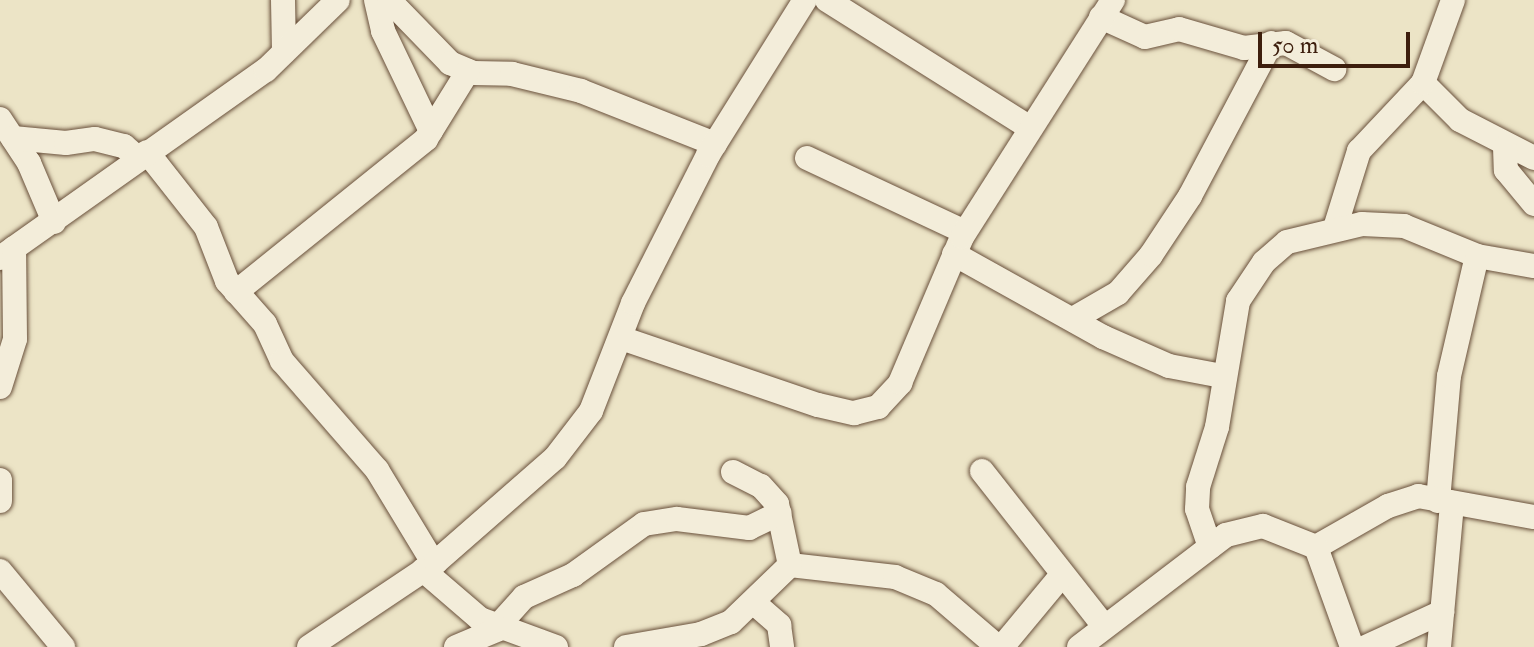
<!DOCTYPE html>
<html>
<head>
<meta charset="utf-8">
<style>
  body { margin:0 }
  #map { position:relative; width:1534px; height:647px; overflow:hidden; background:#ece4c6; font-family:"IM FELL Double Pica",serif }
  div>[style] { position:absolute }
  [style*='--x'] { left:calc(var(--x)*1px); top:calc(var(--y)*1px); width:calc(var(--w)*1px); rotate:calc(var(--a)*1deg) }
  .roads { filter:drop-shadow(0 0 2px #69503b) drop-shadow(0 0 2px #69503b) }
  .minor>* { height:24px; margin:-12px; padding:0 12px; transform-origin:12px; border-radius:12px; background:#f3edda }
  span { translate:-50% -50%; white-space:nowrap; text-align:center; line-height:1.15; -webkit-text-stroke:6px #f3edda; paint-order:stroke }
  .scale { position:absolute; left:1258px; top:32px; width:152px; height:36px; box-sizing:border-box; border:4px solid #3d1e0d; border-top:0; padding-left:10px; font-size:24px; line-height:28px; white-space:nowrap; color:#3d1e0d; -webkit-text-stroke:6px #f3edda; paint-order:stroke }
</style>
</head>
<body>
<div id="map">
  <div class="roads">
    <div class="minor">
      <div style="--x:283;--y:0;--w:52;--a:88.9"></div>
      <div style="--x:376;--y:0;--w:32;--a:77"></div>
      <div style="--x:383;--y:31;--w:111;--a:64.4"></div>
      <div style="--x:389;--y:0;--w:88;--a:45.9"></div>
      <div style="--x:450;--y:63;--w:25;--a:23"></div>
      <div style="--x:473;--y:73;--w:39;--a:1"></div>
      <div style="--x:512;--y:74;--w:71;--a:13.8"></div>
      <div style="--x:581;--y:91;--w:144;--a:21.6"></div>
      <div style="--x:827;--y:0;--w:240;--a:32.2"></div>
      <div style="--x:1101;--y:17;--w:48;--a:24.4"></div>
      <div style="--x:1145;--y:37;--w:35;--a:-13"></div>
      <div style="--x:1179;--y:29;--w:68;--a:16.3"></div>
      <div style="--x:1244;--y:48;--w:42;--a:-6.8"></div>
      <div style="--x:1286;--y:43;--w:55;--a:28.4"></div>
      <div style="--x:1423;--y:83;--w:52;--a:45"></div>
      <div style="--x:1460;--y:120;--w:83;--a:27.2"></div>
      <div style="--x:0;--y:119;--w:53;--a:56.6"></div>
      <div style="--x:29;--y:163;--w:64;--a:67"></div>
      <div style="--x:13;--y:138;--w:53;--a:5.4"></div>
      <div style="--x:66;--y:143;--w:29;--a:-8"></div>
      <div style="--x:95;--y:139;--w:30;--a:14"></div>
      <div style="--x:124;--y:146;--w:18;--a:41"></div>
      <div style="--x:1505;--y:147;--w:23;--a:88"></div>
      <div style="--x:1506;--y:170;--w:44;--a:50.5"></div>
      <div style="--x:147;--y:152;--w:95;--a:51.8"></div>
      <div style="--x:206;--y:227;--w:58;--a:68.7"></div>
      <div style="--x:227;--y:281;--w:57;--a:48.5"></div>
      <div style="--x:265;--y:324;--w:41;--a:65.3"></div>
      <div style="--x:282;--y:361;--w:145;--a:48.9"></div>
      <div style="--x:377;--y:470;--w:110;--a:58.8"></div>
      <div style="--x:807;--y:158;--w:174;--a:25.1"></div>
      <div style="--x:1335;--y:228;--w:81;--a:-72.7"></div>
      <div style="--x:1359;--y:151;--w:93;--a:-46.7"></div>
      <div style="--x:1423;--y:83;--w:88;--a:-70.1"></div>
      <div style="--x:954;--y:254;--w:171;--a:29.1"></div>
      <div style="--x:1103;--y:337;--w:72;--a:23.7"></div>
      <div style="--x:1169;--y:366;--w:54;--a:10.7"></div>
      <div style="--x:0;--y:258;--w:326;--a:-35.3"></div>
      <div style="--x:266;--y:70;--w:100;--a:-44.2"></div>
      <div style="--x:236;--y:292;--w:244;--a:-38.8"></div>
      <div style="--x:426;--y:139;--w:80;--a:-58.3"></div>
      <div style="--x:1073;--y:319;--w:52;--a:-30"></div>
      <div style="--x:1118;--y:293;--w:50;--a:-49"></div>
      <div style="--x:1151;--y:255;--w:71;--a:-56.5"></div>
      <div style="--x:1190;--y:196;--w:173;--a:-62.1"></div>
      <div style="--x:621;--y:338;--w:208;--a:18.8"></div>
      <div style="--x:818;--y:405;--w:37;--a:13"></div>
      <div style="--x:854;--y:413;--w:25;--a:-14"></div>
      <div style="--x:878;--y:407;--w:33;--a:-47"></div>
      <div style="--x:900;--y:383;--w:159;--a:-67"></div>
      <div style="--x:962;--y:237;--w:281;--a:-57.5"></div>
      <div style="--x:0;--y:387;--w:50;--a:-72.6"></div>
      <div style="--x:15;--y:339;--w:91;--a:-90.6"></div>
      <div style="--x:982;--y:471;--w:197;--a:51.8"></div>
      <div style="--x:733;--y:472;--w:31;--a:27"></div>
      <div style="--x:761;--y:486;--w:24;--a:48"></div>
      <div style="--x:777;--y:504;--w:62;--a:78"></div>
      <div style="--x:790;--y:565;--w:106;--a:6.5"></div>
      <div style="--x:895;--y:577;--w:44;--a:22.5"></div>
      <div style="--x:936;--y:594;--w:82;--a:40.5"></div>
      <div style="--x:0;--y:480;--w:21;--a:90"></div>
      <div style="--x:1438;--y:501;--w:125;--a:-85"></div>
      <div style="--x:1449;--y:376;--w:123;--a:-76.9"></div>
      <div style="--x:1210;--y:547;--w:40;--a:-108.9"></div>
      <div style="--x:1197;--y:509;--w:22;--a:-87"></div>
      <div style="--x:1198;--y:487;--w:63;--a:-72.4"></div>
      <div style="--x:1217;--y:427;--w:128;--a:-80.5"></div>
      <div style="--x:1238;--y:301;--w:47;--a:-56.3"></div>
      <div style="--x:1264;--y:262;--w:30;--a:-41"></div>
      <div style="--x:1287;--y:242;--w:77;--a:-13.5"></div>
      <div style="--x:1362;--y:224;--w:42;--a:2.7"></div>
      <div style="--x:1404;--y:226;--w:79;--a:22.3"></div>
      <div style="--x:1477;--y:256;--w:58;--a:10"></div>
      <div style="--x:1316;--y:547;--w:83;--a:-29.7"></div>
      <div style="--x:1388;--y:506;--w:32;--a:-18"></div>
      <div style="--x:1418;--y:496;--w:118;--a:10.3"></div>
      <div style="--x:423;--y:570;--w:75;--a:40.7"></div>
      <div style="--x:480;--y:619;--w:81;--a:20.2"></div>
      <div style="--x:0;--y:571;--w:99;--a:50.3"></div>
      <div style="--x:753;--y:602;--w:35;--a:41"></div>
      <div style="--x:779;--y:625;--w:22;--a:82"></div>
      <div style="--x:497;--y:627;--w:40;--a:-48"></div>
      <div style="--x:524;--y:597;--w:54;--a:-24.2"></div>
      <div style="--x:573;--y:575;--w:87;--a:-35.7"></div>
      <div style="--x:644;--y:524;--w:33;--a:-9"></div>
      <div style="--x:677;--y:519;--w:73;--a:7.1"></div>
      <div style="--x:749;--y:528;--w:34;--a:-26"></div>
      <div style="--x:309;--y:647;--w:153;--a:-33.8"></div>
      <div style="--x:436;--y:562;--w:158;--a:-41.2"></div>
      <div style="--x:555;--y:458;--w:59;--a:-52.5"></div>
      <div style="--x:591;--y:411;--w:116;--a:-68.7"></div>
      <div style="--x:633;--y:303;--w:166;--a:-63.1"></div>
      <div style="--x:708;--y:155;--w:183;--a:-58"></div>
      <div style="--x:456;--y:647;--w:47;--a:-22.7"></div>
      <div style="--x:626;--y:647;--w:76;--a:-9.8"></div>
      <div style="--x:701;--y:634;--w:32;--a:-22"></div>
      <div style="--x:731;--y:622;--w:82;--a:-44"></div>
      <div style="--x:1002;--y:647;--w:92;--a:-50.3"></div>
      <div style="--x:1079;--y:647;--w:185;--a:-37.3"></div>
      <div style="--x:1226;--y:535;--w:38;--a:-14"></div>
      <div style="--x:1263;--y:526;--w:57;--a:21.6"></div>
      <div style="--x:1316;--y:547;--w:106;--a:70.2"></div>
      <div style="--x:1366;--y:647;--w:84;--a:-24.7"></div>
      <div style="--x:1439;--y:647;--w:145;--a:-84.8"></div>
    </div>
  </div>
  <div class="scale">50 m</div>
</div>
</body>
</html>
